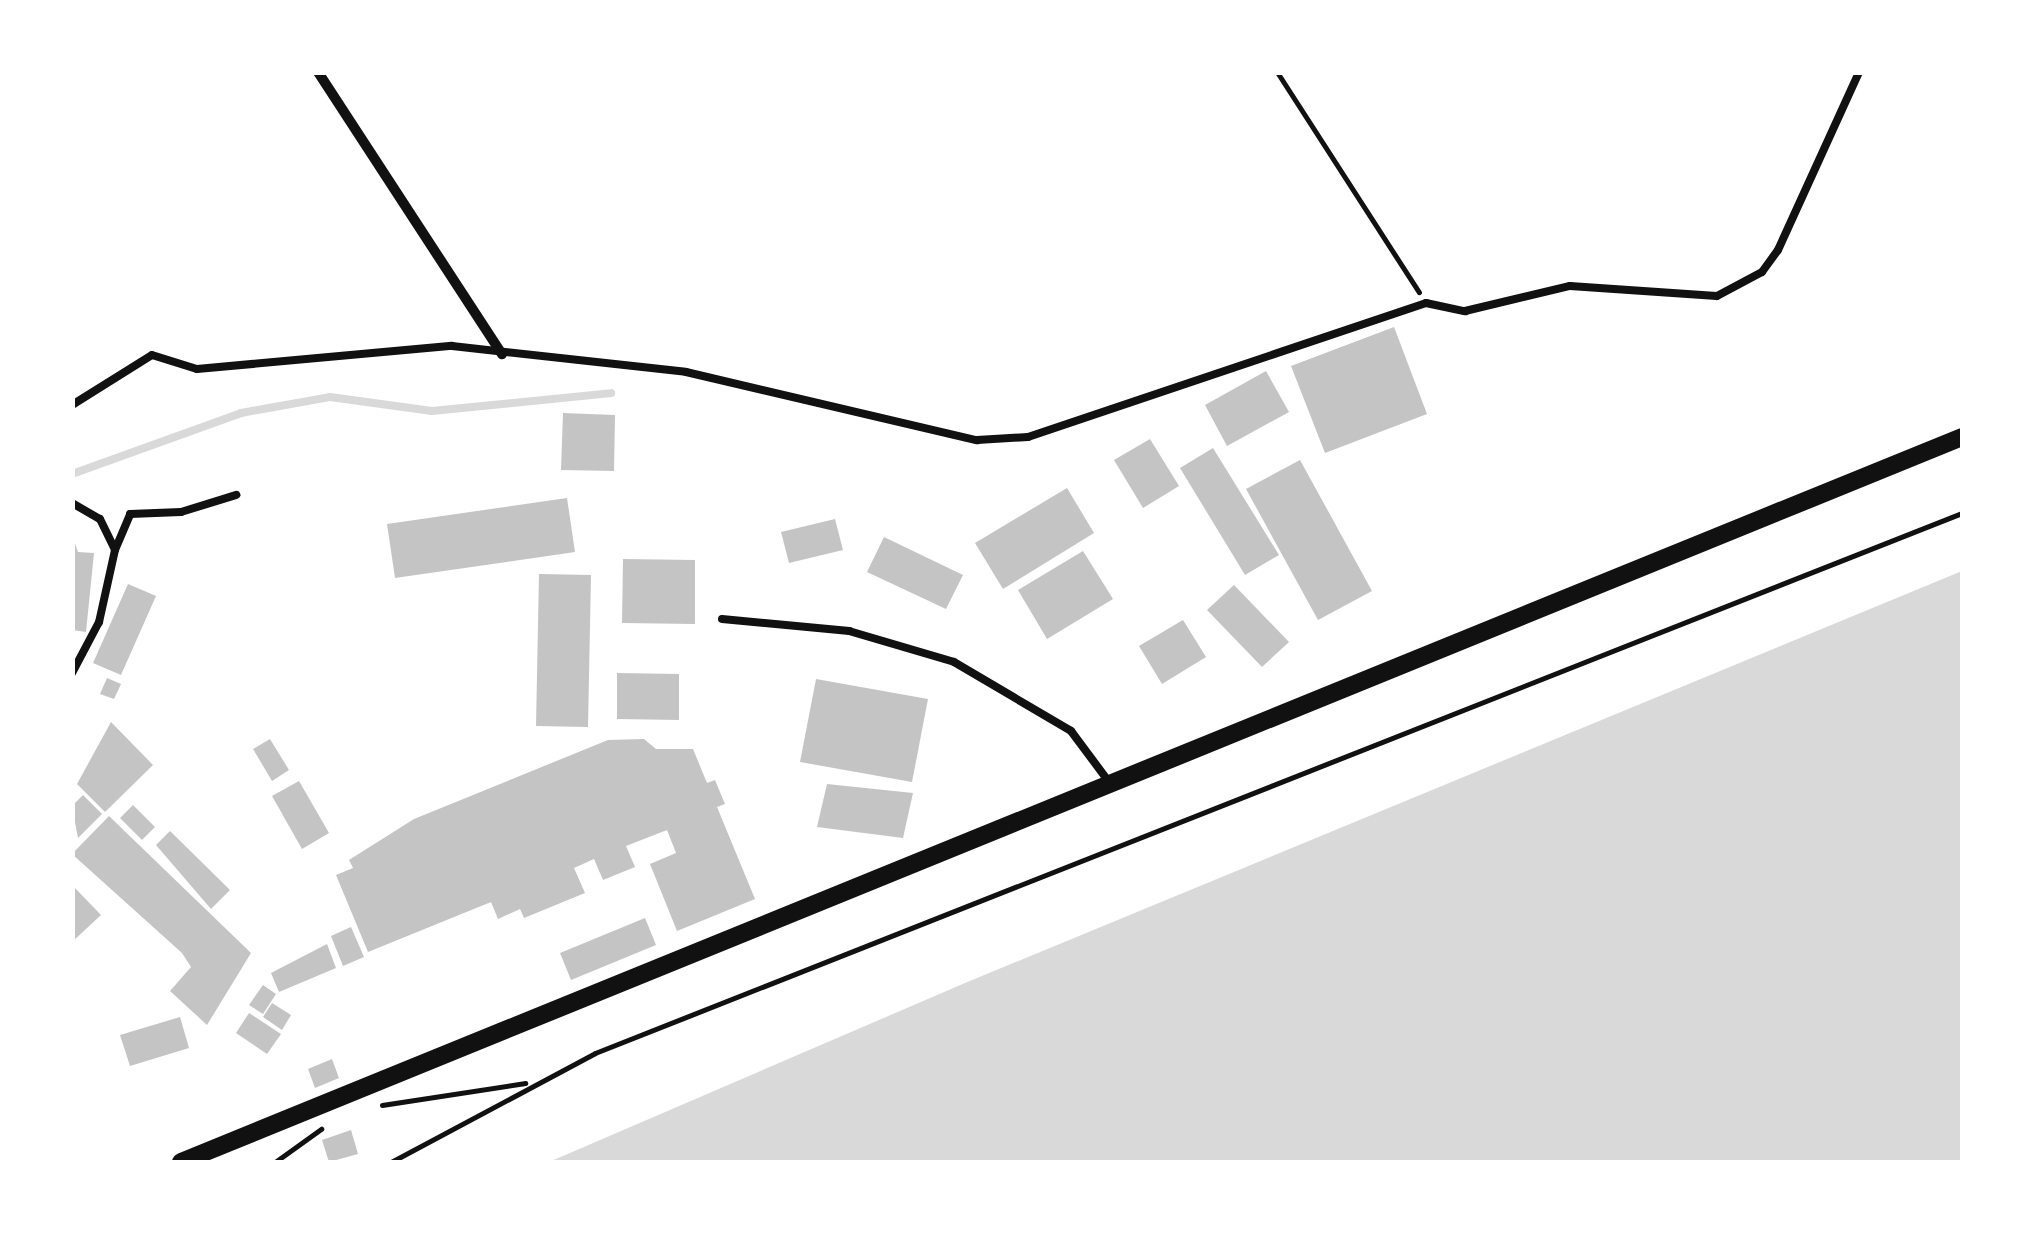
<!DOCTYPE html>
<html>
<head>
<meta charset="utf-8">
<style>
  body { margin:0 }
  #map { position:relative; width:2035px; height:1235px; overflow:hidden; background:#fff; font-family:"PT Sans Narrow",sans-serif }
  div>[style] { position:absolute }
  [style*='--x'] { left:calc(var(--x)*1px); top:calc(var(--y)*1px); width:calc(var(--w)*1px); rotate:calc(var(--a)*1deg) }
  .water>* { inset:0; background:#d9d9d9 }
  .stream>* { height:8px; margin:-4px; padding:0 4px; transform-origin:4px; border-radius:4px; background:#d9d9d9 }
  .building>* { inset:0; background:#c4c4c4 }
  .path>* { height:5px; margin:-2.5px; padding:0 2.5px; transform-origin:2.5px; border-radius:2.5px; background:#111 }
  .service>* { height:8px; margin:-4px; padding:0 4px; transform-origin:4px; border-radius:4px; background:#111 }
  .minor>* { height:10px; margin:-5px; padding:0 5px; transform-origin:5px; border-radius:5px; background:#111 }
  .tertiary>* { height:18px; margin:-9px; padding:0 9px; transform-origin:9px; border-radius:9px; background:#111 }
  span { translate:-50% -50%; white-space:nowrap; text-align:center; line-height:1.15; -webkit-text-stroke:10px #fff; paint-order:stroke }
  .frame { position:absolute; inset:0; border:75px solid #fff; pointer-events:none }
</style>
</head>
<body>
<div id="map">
  <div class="water">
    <div style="clip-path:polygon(1962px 571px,1962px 1162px,549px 1162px,965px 983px)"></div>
  </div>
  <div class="stream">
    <div style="--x:72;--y:474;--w:180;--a:-19.8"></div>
    <div style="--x:241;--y:413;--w:90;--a:-10.2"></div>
    <div style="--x:330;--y:397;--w:103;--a:7.8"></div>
    <div style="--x:432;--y:411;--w:180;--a:-5.7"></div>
  </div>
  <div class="building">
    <div style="clip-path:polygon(1394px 327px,1427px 414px,1325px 453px,1291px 366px)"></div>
    <div style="clip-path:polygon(1266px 371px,1289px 412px,1227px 446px,1205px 405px)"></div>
    <div style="clip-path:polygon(563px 413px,615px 415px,614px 471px,561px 470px)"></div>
    <div style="clip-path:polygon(1150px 439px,1179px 486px,1143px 508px,1114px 460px)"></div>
    <div style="clip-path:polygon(1213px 448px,1279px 555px,1245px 575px,1180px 468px)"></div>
    <div style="clip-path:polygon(1300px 460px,1372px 591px,1318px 620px,1246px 489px)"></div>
    <div style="clip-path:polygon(1067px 488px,1094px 533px,1003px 589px,975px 543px)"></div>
    <div style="clip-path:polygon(567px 498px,575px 552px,395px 578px,387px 524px)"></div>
    <div style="clip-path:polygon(835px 519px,843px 550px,789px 563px,781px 532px)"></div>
    <div style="clip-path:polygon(72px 535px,78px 552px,94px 553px,86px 632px,72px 630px)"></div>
    <div style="clip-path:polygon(884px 537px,963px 575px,946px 609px,867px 572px)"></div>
    <div style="clip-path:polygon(1083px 551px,1113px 599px,1047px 639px,1018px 590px)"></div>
    <div style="clip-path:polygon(623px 559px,695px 560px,695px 624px,622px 623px)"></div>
    <div style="clip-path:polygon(539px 574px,591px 575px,588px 727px,536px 726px)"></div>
    <div style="clip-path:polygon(128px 584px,156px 596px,121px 675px,93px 663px)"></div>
    <div style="clip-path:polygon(1234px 585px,1289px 642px,1262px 667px,1207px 610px)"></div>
    <div style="clip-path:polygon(1183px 620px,1206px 657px,1162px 684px,1139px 646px)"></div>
    <div style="clip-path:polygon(617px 673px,679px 674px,679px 720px,617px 719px)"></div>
    <div style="clip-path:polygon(107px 678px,121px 684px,114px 699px,100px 694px)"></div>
    <div style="clip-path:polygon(816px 679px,928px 699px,912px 782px,800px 762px)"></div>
    <div style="clip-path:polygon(111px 722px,153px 765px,105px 812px,77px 784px)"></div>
    <div style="clip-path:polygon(270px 739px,289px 770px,272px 781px,253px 749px)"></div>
    <div style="clip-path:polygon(644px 739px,656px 749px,693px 749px,707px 783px,715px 780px,725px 804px,717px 807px,755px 899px,677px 931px,650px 864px,676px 853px,667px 830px,626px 846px,635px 867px,603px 880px,594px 859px,574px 868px,585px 893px,524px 918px,520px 909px,498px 919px,491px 902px,368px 952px,336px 875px,353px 868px,349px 860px,414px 819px,608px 740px)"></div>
    <div style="clip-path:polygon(299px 781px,329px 833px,302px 849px,272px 796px)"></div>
    <div style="clip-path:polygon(827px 784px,913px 793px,903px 838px,817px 827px)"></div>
    <div style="clip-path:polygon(83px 795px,102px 814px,78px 838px,72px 806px)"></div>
    <div style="clip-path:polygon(133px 805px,155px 827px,142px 840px,120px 818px)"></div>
    <div style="clip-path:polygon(109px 816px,251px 953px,207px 1025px,170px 991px,191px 967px,182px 953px,72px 854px)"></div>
    <div style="clip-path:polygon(170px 831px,230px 890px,211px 909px,156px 845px)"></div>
    <div style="clip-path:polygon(75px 888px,101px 915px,72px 942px,72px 891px)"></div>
    <div style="clip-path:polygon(645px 918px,656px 945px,571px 980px,560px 953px)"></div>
    <div style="clip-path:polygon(351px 927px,364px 957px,343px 966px,331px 936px)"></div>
    <div style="clip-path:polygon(327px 944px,336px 968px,279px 992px,271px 973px)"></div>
    <div style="clip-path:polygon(263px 985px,276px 994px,263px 1014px,249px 1005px)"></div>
    <div style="clip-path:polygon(272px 1003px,291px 1015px,282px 1030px,263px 1017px)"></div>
    <div style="clip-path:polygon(249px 1013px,281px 1034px,267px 1054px,236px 1033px)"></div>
    <div style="clip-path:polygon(180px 1017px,189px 1048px,130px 1066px,120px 1035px)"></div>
    <div style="clip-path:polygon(332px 1059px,339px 1078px,315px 1088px,308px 1069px)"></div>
    <div style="clip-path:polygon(351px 1130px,358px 1154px,329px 1162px,322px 1140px)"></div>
  </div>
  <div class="path">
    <div style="--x:1277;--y:72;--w:262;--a:57.2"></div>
    <div style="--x:382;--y:1105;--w:145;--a:-8.7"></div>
    <div style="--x:275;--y:1162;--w:57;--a:-35.7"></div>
    <div style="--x:391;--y:1162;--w:231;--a:-28.1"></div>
    <div style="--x:595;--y:1053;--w:1470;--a:-21.56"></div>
  </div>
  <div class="service">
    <div style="--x:72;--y:405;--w:94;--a:-32"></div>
    <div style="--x:152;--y:355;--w:47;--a:17.3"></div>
    <div style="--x:197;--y:369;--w:256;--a:-5.2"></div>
    <div style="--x:452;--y:346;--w:235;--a:6.3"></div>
    <div style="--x:686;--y:372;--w:299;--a:13.2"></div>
    <div style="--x:977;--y:440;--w:51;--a:-3.4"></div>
    <div style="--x:1028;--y:437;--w:420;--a:-18.6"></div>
    <div style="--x:1426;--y:303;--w:40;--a:12"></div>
    <div style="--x:1465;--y:311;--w:108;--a:-13.4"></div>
    <div style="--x:1570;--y:286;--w:147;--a:3.9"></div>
    <div style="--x:1717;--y:296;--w:51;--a:-28.1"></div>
    <div style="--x:1762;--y:272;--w:27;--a:-54"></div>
    <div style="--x:1778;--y:250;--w:196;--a:-65.5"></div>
    <div style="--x:72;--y:503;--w:32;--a:30"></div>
    <div style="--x:100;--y:519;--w:34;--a:64"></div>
    <div style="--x:115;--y:550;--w:74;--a:102.5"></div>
    <div style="--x:99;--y:622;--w:58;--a:117.9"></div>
    <div style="--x:115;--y:550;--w:39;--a:-67"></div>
    <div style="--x:130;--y:514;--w:51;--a:-2.2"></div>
    <div style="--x:181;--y:512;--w:58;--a:-17.2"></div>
    <div style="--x:722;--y:619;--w:128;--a:5.4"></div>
    <div style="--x:849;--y:631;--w:109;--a:16.4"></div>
    <div style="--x:954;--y:662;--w:136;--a:30.5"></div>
    <div style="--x:1071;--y:731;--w:64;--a:53.3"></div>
  </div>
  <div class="minor">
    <div style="--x:318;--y:72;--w:337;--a:56.9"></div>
  </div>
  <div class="tertiary">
    <div style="--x:181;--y:1162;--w:1923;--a:-22.15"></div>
  </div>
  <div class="frame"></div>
</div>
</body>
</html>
